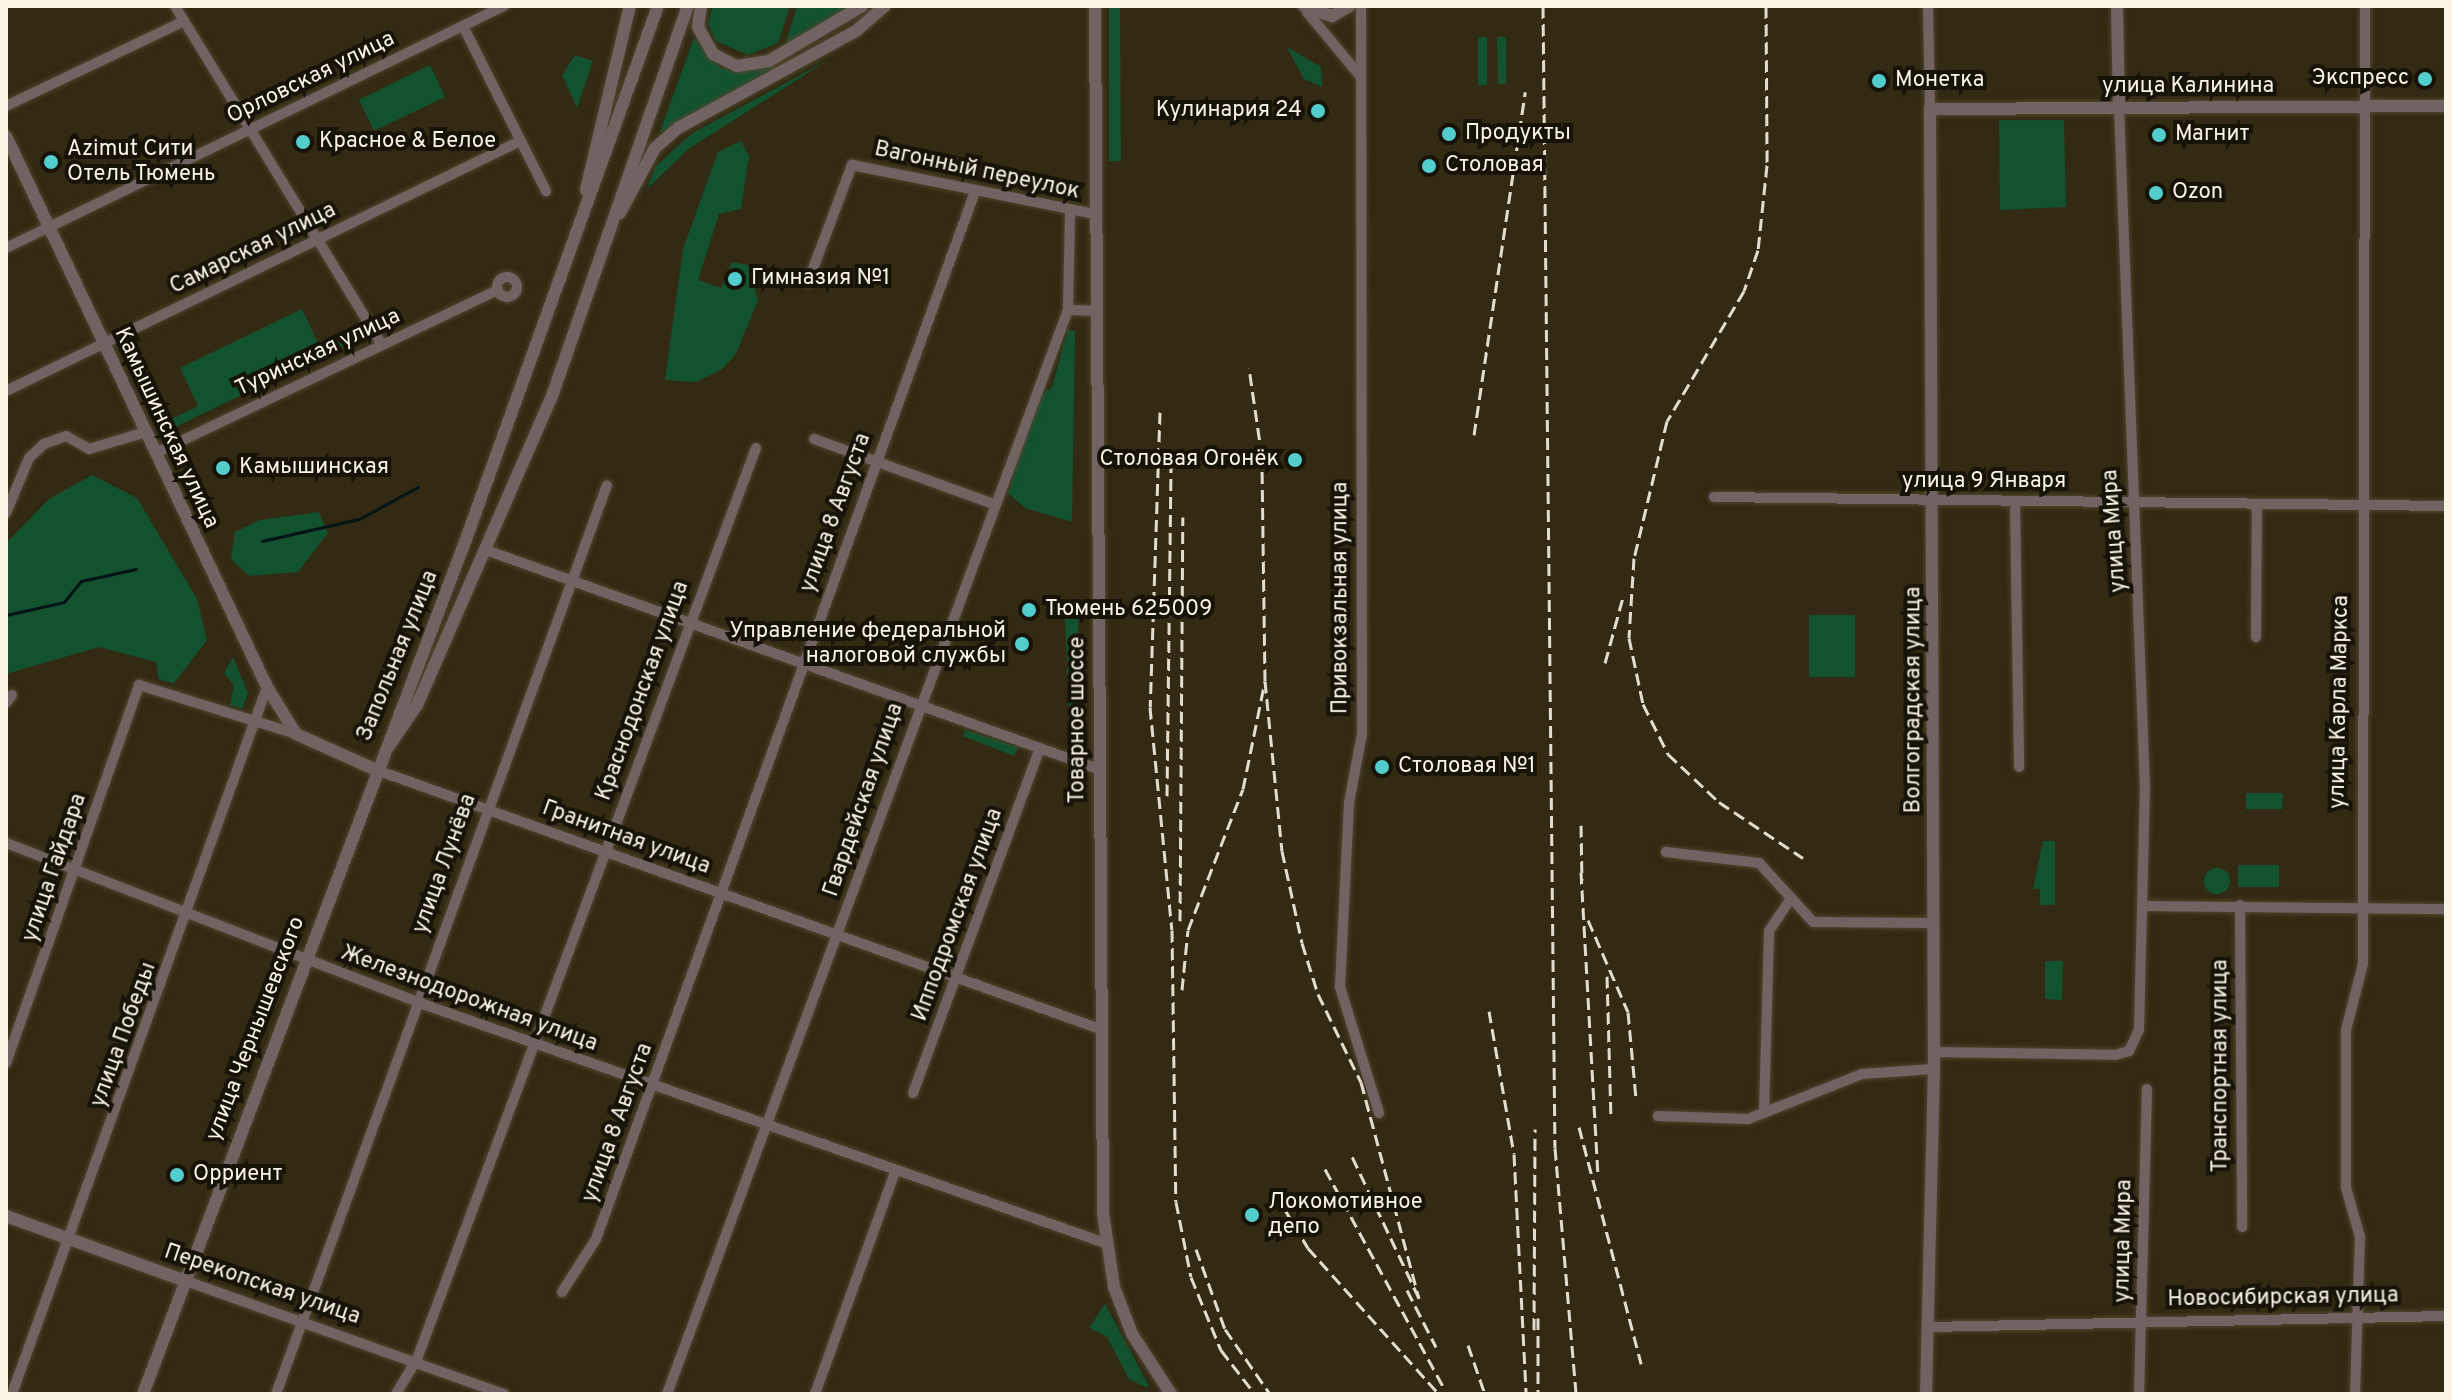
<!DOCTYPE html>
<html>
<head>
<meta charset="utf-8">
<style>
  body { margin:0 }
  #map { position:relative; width:2452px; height:1400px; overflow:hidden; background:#322a12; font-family:Overpass,sans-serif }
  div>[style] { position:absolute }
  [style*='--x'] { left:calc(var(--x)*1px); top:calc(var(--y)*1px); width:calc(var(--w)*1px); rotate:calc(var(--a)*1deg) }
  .green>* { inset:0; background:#12522f }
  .round { border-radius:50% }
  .stream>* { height:3px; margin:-1.5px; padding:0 1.5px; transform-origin:1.5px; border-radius:1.5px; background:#041416 }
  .roads { filter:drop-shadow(0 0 2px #4e4630) drop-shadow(0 0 2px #4e4630) }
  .minor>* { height:10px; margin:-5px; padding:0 5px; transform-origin:5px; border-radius:5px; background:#716362 }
  .minor>.ring { margin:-5px; padding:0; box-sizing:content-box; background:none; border:10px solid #716362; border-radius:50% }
  .tertiary>* { height:12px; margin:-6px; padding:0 6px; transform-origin:6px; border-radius:6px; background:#716362 }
  .rail>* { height:3px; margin-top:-1.5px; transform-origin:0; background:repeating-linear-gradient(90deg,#e2ddcd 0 12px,transparent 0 18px) }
  .dots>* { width:22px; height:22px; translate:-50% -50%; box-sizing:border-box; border:4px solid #171308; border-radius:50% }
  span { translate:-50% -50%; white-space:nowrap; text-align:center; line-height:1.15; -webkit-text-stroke:8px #171308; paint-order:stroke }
  .street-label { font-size:22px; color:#f9f4e5 }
  .poi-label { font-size:22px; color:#f9f4e5 }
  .right { translate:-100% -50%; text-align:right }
  .left { translate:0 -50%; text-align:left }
  .frame { position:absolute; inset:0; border:8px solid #f9f4e5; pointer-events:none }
</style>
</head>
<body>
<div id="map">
  <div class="green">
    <div style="clip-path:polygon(713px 6px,790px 6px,778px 43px,748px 55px,716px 41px,708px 23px)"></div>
    <div style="clip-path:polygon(797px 6px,851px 6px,786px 43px)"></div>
    <div style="clip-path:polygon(1109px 6px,1120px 6px,1121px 161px,1109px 161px)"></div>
    <div style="clip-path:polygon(1478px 37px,1487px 37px,1487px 85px,1478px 85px)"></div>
    <div style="clip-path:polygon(1497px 37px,1506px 37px,1506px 84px,1498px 84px)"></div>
    <div style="clip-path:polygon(694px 38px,721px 68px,779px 67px,659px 134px)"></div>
    <div style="clip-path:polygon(1287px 47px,1321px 67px,1322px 87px,1304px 79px)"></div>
    <div style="clip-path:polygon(575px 55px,593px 61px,577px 108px,562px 75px)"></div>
    <div style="clip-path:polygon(828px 60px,687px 150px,647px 189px,655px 167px,691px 134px)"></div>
    <div style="clip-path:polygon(430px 65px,445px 97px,374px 131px,359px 100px)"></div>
    <div style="clip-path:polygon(1999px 120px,2064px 120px,2066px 207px,2000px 210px)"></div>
    <div style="clip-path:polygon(741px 141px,749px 156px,741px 209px,719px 214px,698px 280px,721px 288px,732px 262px,748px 265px,758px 300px,736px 354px,721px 370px,696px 382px,665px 380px,683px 249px,718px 152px)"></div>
    <div style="clip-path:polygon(302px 309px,321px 349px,349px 336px,351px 342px,173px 428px,169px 420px,198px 406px,180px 368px)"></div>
    <div style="clip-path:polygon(1068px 330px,1075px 331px,1072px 522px,1025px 508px,1008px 493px,1036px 399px,1052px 387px)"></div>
    <div style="clip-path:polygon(92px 475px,137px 498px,197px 599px,207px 640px,174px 683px,159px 680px,156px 662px,99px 647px,6px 674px,6px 543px,49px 499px)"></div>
    <div style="clip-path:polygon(319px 512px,328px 533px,298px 572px,249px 576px,231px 559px,235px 532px,260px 520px)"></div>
    <div style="clip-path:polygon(1809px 615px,1855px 615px,1855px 677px,1809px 677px)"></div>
    <div style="clip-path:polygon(1065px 619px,1078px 619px,1078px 716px,1069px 716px)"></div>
    <div style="clip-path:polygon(233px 657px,248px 693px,242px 709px,230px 705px,234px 686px,224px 673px)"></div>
    <div style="clip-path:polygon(965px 730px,1018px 747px,1014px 756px,963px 736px)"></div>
    <div style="clip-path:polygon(2246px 793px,2283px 793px,2282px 809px,2246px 809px)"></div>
    <div style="clip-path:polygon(2043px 841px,2055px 841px,2055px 905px,2040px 905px,2040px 889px,2033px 889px)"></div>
    <div style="clip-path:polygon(2238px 865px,2279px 865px,2279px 887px,2238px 887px)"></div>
    <div class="round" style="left:2204px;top:868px;width:26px;height:26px"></div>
    <div style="clip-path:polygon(2045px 961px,2063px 961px,2062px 1000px,2045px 999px)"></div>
    <div style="clip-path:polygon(1105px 1304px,1148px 1384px,1147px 1388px,1129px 1379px,1107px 1337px,1089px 1328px)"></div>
  </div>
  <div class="stream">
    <div style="--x:262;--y:541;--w:99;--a:-12.8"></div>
    <div style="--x:359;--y:519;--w:67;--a:-28.5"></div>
    <div style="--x:6;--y:615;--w:59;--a:-12.6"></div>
    <div style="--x:64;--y:602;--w:27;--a:-51"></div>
    <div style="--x:81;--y:581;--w:56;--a:-12.3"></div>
  </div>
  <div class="roads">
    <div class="minor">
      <div style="--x:175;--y:6;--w:397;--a:58.6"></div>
      <div style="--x:1361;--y:6;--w:728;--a:89.92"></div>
      <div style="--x:1362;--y:734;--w:70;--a:100.7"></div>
      <div style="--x:1349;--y:803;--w:184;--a:92.8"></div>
      <div style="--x:1340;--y:987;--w:132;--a:72.8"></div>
      <div style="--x:1928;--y:6;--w:103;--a:88.9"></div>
      <div style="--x:1307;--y:12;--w:85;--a:50.3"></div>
      <div style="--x:463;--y:26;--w:185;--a:63.3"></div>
      <div style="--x:6;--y:106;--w:197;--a:-25.5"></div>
      <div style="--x:6;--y:248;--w:554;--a:-25.92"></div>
      <div class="ring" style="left:497px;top:277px;width:10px;height:10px"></div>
      <div style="--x:808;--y:282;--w:125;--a:-69.4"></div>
      <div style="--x:852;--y:165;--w:247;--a:11.4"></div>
      <div style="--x:1068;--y:310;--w:27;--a:2"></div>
      <div style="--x:6;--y:391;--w:569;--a:-25.93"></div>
      <div style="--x:814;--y:439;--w:191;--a:19.9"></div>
      <div style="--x:156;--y:453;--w:379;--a:-25.5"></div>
      <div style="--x:1714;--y:497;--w:732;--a:0.7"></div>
      <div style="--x:2015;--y:503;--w:264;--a:89.1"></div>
      <div style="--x:6;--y:513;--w:60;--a:-67.3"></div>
      <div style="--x:29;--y:458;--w:21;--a:-43"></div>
      <div style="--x:44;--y:444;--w:23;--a:-20"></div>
      <div style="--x:66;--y:436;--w:26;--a:29"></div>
      <div style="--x:89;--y:449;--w:59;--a:-16.6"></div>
      <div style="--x:486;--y:550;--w:650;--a:19.69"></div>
      <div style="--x:2256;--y:637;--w:130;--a:-89.6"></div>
      <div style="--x:6;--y:703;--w:10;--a:-53"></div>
      <div style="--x:374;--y:769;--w:771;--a:19.7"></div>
      <div style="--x:6;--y:843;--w:441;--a:21.1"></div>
      <div style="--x:417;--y:1002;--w:729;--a:19.3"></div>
      <div style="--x:1666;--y:852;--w:94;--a:6.7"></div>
      <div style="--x:1759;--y:863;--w:80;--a:47.5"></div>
      <div style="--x:1813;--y:922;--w:120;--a:0.5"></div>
      <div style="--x:2240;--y:905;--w:322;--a:89.6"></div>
      <div style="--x:2145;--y:906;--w:301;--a:0.6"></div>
      <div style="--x:1934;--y:1052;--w:181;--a:0.9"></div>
      <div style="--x:2115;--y:1055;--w:15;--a:-16"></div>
      <div style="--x:2129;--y:1051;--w:23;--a:-65"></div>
      <div style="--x:2139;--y:1030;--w:242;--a:-88.6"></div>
      <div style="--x:2145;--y:788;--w:680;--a:-92.19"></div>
      <div style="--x:6;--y:1063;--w:401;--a:-70.6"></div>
      <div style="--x:139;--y:685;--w:164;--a:17.3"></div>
      <div style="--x:913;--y:1093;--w:365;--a:-69.8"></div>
      <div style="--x:1764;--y:1113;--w:182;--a:-88.4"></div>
      <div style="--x:1769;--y:931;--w:34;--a:-56"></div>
      <div style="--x:1658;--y:1116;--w:90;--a:1.9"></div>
      <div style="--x:1748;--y:1119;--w:123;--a:-21.5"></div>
      <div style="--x:1862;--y:1074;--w:72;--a:-4"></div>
      <div style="--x:183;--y:1280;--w:341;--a:19.6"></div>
      <div style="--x:562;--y:1292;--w:63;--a:-57.3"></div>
      <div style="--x:596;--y:1239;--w:1111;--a:-70.11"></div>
      <div style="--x:1929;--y:1327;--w:517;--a:-1.22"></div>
      <div style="--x:12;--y:1394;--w:752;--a:-70.17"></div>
      <div style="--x:276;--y:1394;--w:967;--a:-69.99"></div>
      <div style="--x:396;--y:1394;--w:41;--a:-59"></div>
      <div style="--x:417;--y:1359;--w:972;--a:-69.59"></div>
      <div style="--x:667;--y:1394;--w:1156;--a:-69.7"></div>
      <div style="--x:1068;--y:310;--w:96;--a:-88.8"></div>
      <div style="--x:815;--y:1394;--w:234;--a:-70.2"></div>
      <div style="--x:2139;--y:1394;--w:305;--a:-88.5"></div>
      <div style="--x:2355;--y:1394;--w:157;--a:-88.2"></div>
      <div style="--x:2360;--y:1237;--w:51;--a:-105.9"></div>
      <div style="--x:2346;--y:1188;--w:158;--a:-90"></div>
      <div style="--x:2346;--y:1030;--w:68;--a:-75.6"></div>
      <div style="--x:2363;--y:964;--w:958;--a:-89.88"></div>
    </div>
    <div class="tertiary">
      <div style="--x:701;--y:6;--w:21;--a:98"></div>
      <div style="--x:698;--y:27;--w:31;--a:61"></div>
      <div style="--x:713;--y:54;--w:27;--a:27"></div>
      <div style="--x:737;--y:66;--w:32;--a:-9"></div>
      <div style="--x:769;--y:61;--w:108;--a:-30.6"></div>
      <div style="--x:1095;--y:6;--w:1207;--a:89.62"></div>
      <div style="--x:1103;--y:1213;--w:75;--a:81.5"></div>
      <div style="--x:1114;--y:1287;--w:50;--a:69"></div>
      <div style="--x:1132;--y:1334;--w:72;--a:57"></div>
      <div style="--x:1304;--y:6;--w:30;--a:20"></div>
      <div style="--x:1332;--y:16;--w:20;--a:-30"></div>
      <div style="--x:2117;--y:6;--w:102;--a:88.9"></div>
      <div style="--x:6;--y:136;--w:610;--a:64.65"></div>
      <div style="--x:267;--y:687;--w:55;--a:58.3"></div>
      <div style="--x:296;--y:734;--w:85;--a:24.2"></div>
      <div style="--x:586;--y:190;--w:189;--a:-76.6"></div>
      <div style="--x:620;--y:213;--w:74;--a:-61.7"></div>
      <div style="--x:655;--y:148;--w:30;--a:-41"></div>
      <div style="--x:678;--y:128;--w:203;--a:-28.6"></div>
      <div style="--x:856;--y:31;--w:38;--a:-41"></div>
      <div style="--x:389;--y:746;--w:50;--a:-55.7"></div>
      <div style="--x:417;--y:705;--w:340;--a:-66.4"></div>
      <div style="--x:553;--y:393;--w:410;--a:-70.8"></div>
      <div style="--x:6;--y:1216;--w:188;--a:19.9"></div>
      <div style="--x:143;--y:1394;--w:911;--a:-69.3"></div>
      <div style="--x:465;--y:542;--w:570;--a:-70.2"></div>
      <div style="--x:1926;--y:1394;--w:325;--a:-88.6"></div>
      <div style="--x:1934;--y:1069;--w:960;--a:-90.24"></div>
      <div style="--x:1930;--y:109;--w:516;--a:-0.33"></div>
    </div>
  </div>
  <div class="rail">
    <div style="--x:1543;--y:6;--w:1142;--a:89.4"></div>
    <div style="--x:1555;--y:1148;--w:247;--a:85.1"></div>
    <div style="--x:1766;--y:6;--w:159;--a:89.6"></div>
    <div style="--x:1767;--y:165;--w:85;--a:96"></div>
    <div style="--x:1758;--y:250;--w:43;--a:108.9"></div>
    <div style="--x:1744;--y:291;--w:151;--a:120.6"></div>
    <div style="--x:1667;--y:421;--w:141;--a:103.5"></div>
    <div style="--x:1634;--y:558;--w:80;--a:93.6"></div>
    <div style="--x:1629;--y:638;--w:67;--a:78"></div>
    <div style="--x:1643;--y:704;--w:56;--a:63.4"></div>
    <div style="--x:1668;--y:754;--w:70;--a:43.3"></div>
    <div style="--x:1719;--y:802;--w:101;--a:33.7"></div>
    <div style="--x:1160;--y:412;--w:295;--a:91.9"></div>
    <div style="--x:1150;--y:707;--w:224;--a:84.4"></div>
    <div style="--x:1172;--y:930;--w:272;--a:89.2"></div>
    <div style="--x:1176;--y:1202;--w:76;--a:78.7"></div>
    <div style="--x:1191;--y:1277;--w:79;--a:67.7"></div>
    <div style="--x:1221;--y:1350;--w:56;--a:52.3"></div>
    <div style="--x:1474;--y:435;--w:347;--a:-81.5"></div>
    <div style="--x:1605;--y:663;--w:68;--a:-74.7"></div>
    <div style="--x:1265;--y:681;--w:171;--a:84.3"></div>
    <div style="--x:1282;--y:851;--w:94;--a:77.7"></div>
    <div style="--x:1302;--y:943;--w:53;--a:72.6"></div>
    <div style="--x:1318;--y:994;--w:98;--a:64"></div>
    <div style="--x:1361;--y:1082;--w:224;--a:75"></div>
    <div style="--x:1419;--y:1298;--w:157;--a:-115.3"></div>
    <div style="--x:1167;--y:796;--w:336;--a:-89.3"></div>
    <div style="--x:1581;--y:825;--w:55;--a:89"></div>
    <div style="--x:1581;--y:872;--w:304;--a:86.8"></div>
    <div style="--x:1588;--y:920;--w:100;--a:66.5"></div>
    <div style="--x:1628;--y:1012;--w:86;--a:84.7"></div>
    <div style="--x:1180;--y:921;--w:404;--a:-89.6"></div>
    <div style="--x:1607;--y:976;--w:139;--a:88.4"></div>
    <div style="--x:1182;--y:990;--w:60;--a:-84.3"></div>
    <div style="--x:1188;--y:930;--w:151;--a:-68.7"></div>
    <div style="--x:1243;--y:789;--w:110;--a:-78.5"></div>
    <div style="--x:1265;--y:681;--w:224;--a:-90.8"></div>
    <div style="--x:1262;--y:457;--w:90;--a:-98.3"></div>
    <div style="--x:1489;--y:1011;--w:145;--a:80.1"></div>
    <div style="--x:1514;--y:1154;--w:240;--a:87.1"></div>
    <div style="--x:1579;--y:1127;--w:245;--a:75.3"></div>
    <div style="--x:1325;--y:1169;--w:251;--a:61.5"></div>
    <div style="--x:1275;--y:1193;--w:64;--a:59"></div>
    <div style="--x:1308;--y:1248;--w:196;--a:48.1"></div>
    <div style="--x:1196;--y:1249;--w:85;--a:70.1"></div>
    <div style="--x:1225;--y:1329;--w:79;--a:55.3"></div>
    <div style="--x:1407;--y:1290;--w:64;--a:63"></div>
    <div style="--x:1538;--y:1318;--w:76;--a:90"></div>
    <div style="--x:1534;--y:1330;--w:201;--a:-89.7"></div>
    <div style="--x:1468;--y:1345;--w:52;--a:70.9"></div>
  </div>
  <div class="dots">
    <div style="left:2425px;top:79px;background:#52cdcc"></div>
    <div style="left:1879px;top:81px;background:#52cdcc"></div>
    <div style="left:1318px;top:111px;background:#52cdcc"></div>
    <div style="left:1449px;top:134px;background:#52cdcc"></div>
    <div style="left:2159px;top:135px;background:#52cdcc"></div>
    <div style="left:303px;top:142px;background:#52cdcc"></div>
    <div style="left:51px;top:162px;background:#52cdcc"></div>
    <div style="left:1429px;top:166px;background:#52cdcc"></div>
    <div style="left:2156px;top:193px;background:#52cdcc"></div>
    <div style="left:735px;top:279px;background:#52cdcc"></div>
    <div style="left:1295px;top:460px;background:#52cdcc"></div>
    <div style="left:223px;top:468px;background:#52cdcc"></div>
    <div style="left:1029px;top:610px;background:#52cdcc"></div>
    <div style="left:1022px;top:644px;background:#52cdcc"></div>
    <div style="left:1382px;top:767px;background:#52cdcc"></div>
    <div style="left:177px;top:1175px;background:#52cdcc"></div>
    <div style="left:1252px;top:1215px;background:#52cdcc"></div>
  </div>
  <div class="street-label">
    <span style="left:311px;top:78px;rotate:-26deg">Орловская улица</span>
    <span style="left:2188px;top:87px">улица Калинина</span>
    <span style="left:977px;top:171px;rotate:12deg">Вагонный переулок</span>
    <span style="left:253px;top:249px;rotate:-26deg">Самарская улица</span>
    <span style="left:318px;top:353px;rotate:-25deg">Туринская улица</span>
    <span style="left:166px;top:428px;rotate:65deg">Камышинская улица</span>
    <span style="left:1984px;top:482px">улица 9 Января</span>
    <span style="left:836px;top:513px;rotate:-70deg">улица 8 Августа</span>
    <span style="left:2115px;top:531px;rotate:-94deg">улица Мира</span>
    <span style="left:1341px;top:598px;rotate:-90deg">Привокзальная улица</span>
    <span style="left:398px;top:656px;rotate:-68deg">Запольная улица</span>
    <span style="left:643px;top:691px;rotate:-70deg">Краснодонская улица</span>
    <span style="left:1914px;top:700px;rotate:-90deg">Волгоградская улица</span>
    <span style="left:2340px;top:702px;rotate:-89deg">улица Карла Маркса</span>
    <span style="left:1078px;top:720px;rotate:-90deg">Товарное шоссе</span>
    <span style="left:864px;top:800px;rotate:-71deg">Гвардейская улица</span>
    <span style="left:626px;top:838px;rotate:20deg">Гранитная улица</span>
    <span style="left:445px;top:864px;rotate:-70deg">улица Лунёва</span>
    <span style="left:55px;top:868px;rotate:-71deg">улица Гайдара</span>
    <span style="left:958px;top:915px;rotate:-70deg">Ипподромская улица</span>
    <span style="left:469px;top:999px;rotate:20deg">Железнодорожная улица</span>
    <span style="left:256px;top:1029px;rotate:-69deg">улица Чернышевского</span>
    <span style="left:124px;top:1035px;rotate:-70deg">улица Победы</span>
    <span style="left:2221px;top:1066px;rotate:-90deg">Транспортная улица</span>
    <span style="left:618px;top:1123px;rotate:-70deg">улица 8 Августа</span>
    <span style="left:2124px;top:1241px;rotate:-89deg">улица Мира</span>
    <span style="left:262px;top:1285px;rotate:19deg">Перекопская улица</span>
    <span style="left:2283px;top:1298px;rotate:-1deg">Новосибирская улица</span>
  </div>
  <div class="poi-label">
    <span class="right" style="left:2409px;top:79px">Экспресс</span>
    <span class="left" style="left:1895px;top:81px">Монетка</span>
    <span class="right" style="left:1302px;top:111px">Кулинария 24</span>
    <span class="left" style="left:1465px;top:134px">Продукты</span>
    <span class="left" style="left:2175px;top:135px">Магнит</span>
    <span class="left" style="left:319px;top:142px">Красное &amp; Белое</span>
    <span class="left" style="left:67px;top:162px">Azimut Сити<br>Отель Тюмень</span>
    <span class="left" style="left:1445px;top:166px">Столовая</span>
    <span class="left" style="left:2172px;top:193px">Ozon</span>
    <span class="left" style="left:751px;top:279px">Гимназия №1</span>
    <span class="right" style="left:1279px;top:460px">Столовая Огонёк</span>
    <span class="left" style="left:239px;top:468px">Камышинская</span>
    <span class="left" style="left:1045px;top:610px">Тюмень 625009</span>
    <span class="right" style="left:1006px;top:644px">Управление федеральной<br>налоговой службы</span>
    <span class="left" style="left:1398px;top:767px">Столовая №1</span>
    <span class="left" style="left:193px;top:1175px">Орриент</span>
    <span class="left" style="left:1268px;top:1215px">Локомотивное<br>депо</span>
  </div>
  <div class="frame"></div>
</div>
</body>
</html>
